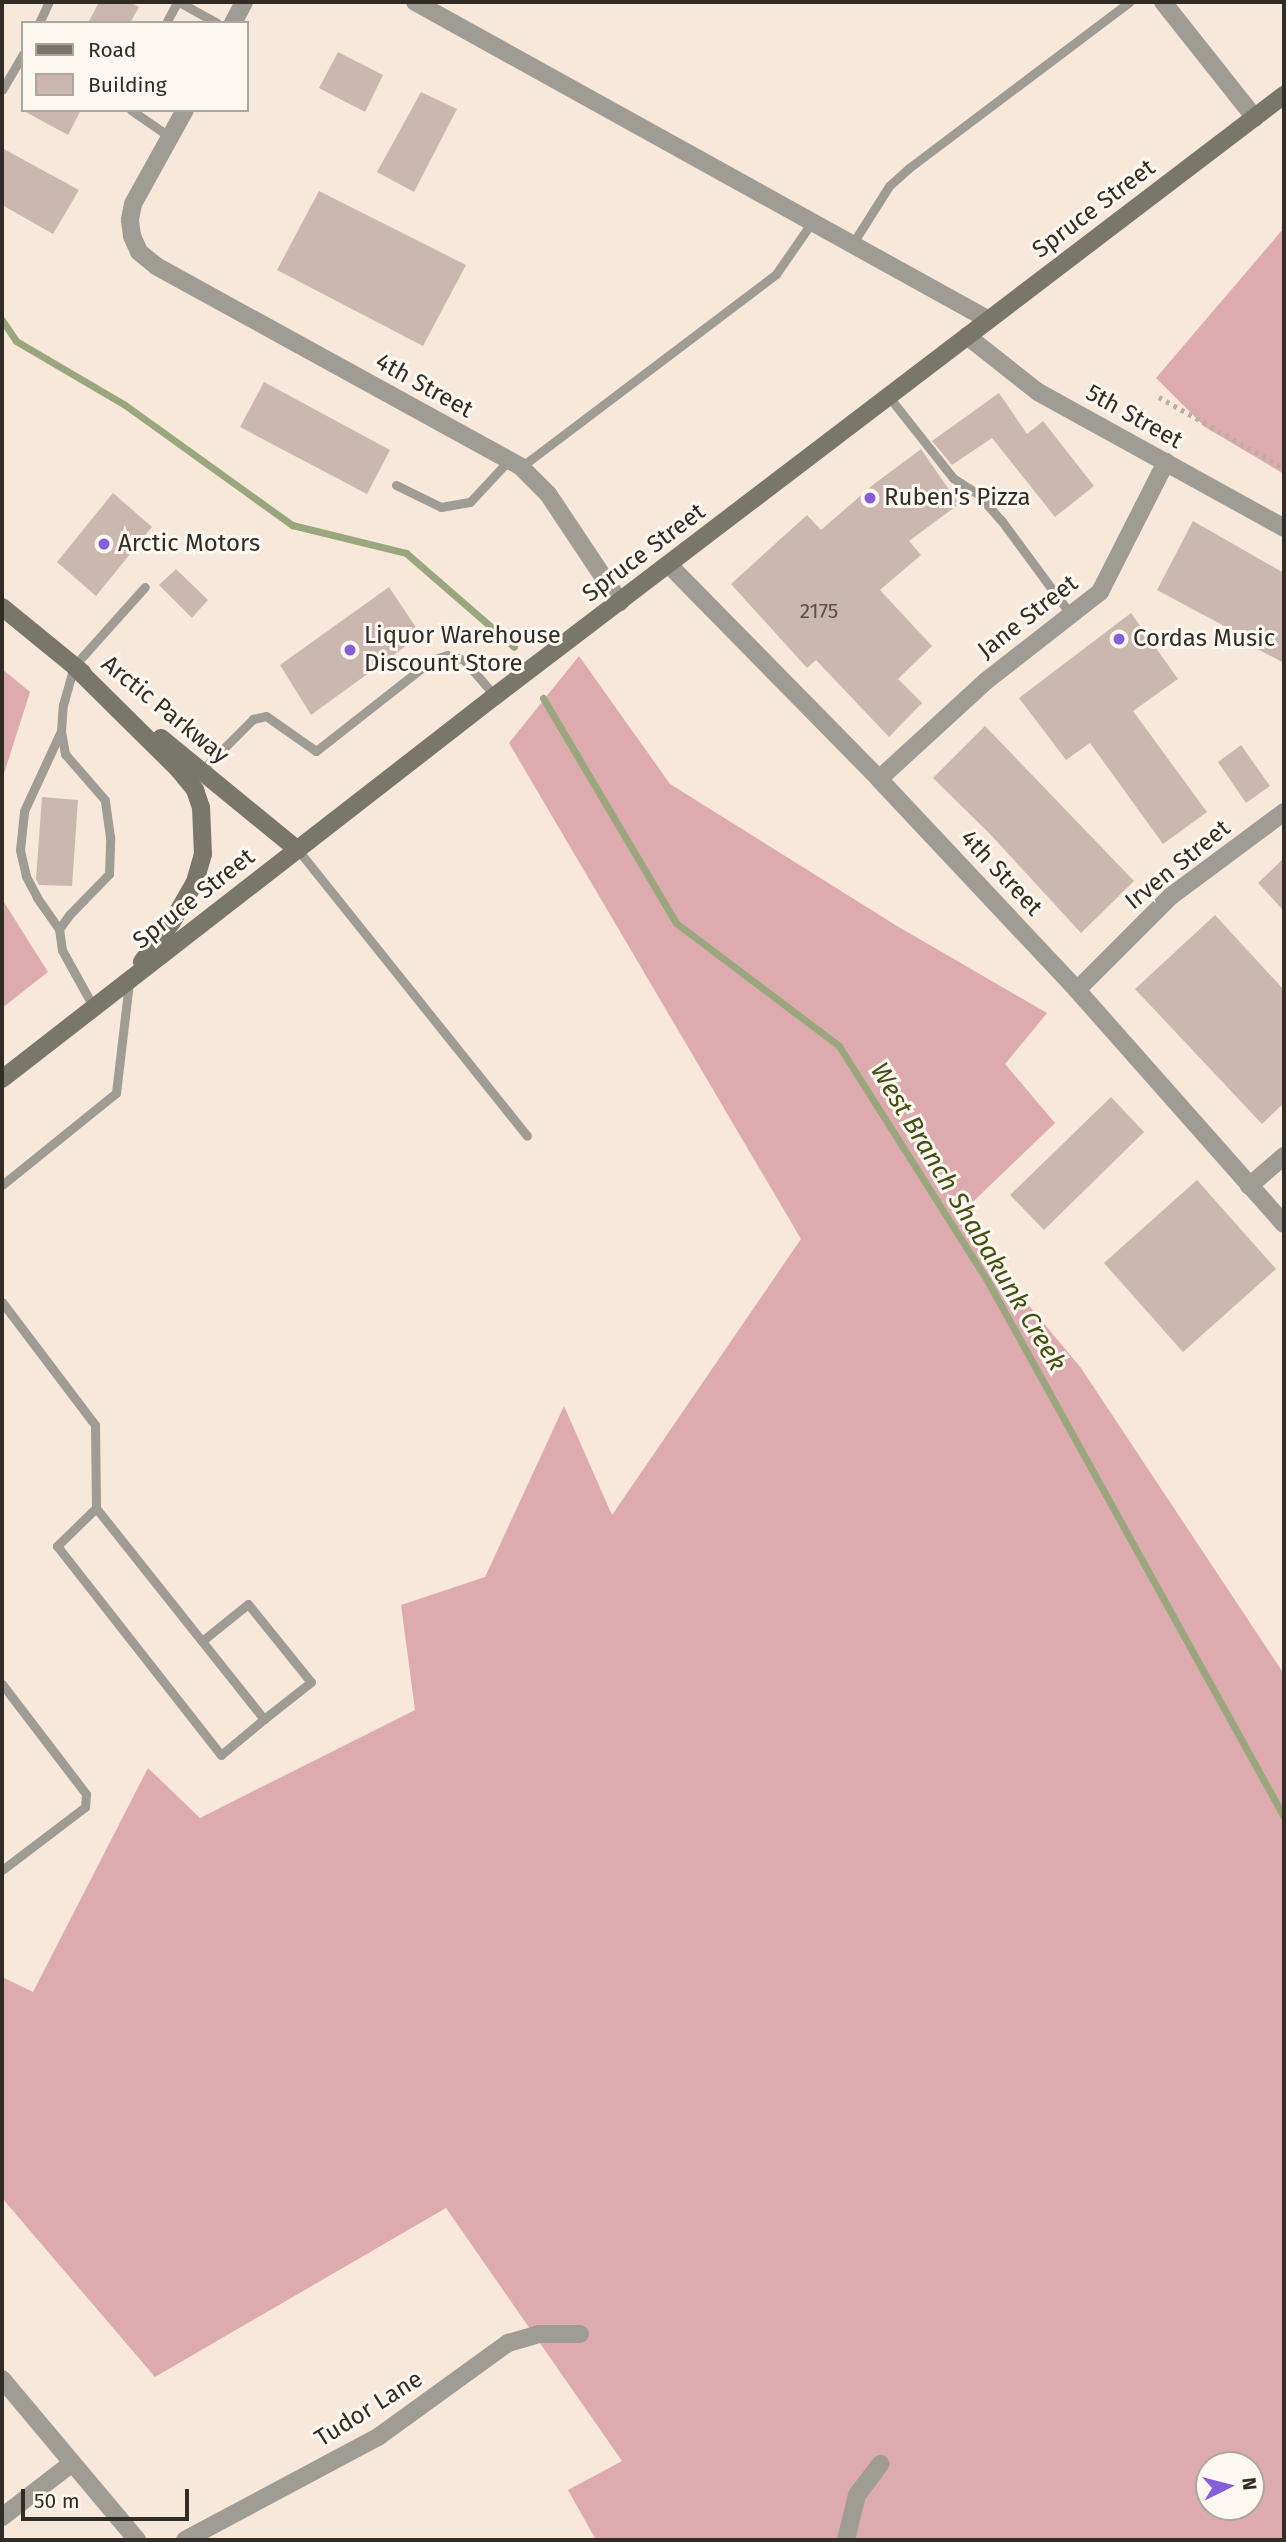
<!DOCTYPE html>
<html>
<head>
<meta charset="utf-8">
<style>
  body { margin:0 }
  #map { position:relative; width:1286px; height:2542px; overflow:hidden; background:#f8e8d9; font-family:"Fira Sans",sans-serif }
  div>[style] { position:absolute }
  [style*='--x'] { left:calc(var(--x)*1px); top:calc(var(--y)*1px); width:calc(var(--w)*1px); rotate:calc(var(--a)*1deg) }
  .forest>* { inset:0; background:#ddabae }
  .stream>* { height:7px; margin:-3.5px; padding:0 3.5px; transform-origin:3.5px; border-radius:3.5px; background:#9aa67e }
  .building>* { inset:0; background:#ccb7af }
  .path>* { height:4.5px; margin-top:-2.25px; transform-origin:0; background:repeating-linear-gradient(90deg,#baada1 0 3.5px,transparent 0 8.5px) }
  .lane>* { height:9px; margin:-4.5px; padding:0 4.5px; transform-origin:4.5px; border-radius:4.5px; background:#9e9c94 }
  .street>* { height:18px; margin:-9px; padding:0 9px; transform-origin:9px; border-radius:9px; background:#9e9c94 }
  .secondary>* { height:18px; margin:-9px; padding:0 9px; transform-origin:9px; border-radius:9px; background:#79766a }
  .dots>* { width:19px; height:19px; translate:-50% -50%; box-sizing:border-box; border:4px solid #fdf7f1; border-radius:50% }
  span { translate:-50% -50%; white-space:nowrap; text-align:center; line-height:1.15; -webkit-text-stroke:6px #fdf7f1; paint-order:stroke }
  .number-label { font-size:21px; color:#584f48 }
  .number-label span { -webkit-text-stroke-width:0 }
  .street-label { font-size:24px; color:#322c26 }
  .poi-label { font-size:24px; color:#322c26 }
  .left { translate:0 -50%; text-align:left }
  .water-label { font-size:26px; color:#404f0e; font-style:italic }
  .frame { position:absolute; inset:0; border:4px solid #322c26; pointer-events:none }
  .legend { position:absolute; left:21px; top:21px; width:228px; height:91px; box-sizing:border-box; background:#fdf7f1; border:2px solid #aca6a0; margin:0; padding:9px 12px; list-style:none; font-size:21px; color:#322c26 }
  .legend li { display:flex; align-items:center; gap:14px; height:35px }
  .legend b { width:35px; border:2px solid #aca6a0 }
  .north { position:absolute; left:1195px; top:2451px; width:70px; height:70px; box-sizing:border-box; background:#fdf7f1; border:2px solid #aca6a0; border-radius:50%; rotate:84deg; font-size:19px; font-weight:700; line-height:28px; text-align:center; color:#322c26 }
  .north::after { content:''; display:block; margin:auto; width:24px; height:32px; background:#865ed8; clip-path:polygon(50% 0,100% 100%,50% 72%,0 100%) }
  .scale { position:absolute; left:21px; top:2489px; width:168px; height:32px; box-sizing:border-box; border:4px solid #322c26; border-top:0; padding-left:9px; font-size:21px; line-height:24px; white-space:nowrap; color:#322c26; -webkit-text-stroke:5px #fdf7f1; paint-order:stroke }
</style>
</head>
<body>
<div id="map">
  <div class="forest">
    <div style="clip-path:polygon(1284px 228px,1284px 474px,1205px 427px,1156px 378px)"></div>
    <div style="clip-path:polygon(evenodd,579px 656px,670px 784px,897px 926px,1047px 1013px,1005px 1064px,1055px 1123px,956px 1218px,1081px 1368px,1284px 1674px,1284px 2540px,596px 2540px,568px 2490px,622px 2461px,446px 2208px,155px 2377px,2px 2198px,2px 1977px,33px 1992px,148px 1768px,200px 1818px,415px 1710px,401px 1605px,485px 1577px,564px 1406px,612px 1515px,801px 1239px,509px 743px,579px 656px,1209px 2465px,1251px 2465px,1251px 2507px,1209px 2507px,1209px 2465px)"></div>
    <div style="clip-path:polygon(2px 669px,30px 692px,2px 780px)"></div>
    <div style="clip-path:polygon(2px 899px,48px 972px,2px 1008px)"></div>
  </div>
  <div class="stream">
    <div style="--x:2;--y:320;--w:25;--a:56"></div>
    <div style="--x:16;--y:341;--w:126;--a:30.4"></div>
    <div style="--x:125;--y:405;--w:206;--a:35.7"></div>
    <div style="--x:292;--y:525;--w:117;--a:13.8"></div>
    <div style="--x:406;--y:553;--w:143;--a:41"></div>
    <div style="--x:543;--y:698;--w:261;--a:59.4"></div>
    <div style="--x:676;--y:923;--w:204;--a:37"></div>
    <div style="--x:839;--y:1046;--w:277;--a:57.7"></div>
    <div style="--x:987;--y:1280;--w:614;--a:61.05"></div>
  </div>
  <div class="building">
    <div style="clip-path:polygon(99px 2px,129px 2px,139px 7px,130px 23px,88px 23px)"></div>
    <div style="clip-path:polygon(338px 52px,383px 75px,365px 112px,319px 88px)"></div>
    <div style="clip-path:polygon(421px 92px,457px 109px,414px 192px,377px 172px)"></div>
    <div style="clip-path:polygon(22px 110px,81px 110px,68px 135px)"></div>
    <div style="clip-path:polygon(2px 148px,79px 190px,53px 234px,2px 205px)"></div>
    <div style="clip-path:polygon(319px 191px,466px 265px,423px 346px,277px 270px)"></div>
    <div style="clip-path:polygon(264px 382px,390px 450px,367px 494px,240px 427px)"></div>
    <div style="clip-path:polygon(999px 393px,1027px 434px,1043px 421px,1094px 486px,1055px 517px,992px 438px,952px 465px,932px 441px)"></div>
    <div style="clip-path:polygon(921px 449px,959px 504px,909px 541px,921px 555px,880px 590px,932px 646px,898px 679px,922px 703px,889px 737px,816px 660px,807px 668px,731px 584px,807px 515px,821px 530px,874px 484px)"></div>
    <div style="clip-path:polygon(113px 493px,152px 527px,96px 596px,57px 562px)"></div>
    <div style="clip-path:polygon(1193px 521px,1284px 573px,1284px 663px,1252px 646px,1254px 642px,1157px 590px)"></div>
    <div style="clip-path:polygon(176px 569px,208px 600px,192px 618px,159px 585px)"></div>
    <div style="clip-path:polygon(389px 587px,421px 635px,311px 715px,280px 665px)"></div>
    <div style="clip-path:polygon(1131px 613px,1178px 679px,1133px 711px,1207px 812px,1163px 844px,1090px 743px,1066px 760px,1019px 698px)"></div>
    <div style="clip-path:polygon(985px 726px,1134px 881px,1081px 933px,991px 835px,933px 778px)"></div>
    <div style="clip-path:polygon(1241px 745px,1270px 786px,1246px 803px,1218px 762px)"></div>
    <div style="clip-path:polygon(42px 797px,78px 800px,72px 886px,39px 885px,36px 879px)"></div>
    <div style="clip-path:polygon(1284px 858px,1284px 911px,1258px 883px)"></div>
    <div style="clip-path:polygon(1215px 915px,1284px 990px,1284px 1103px,1262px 1124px,1135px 989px)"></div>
    <div style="clip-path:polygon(1111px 1097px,1144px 1132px,1044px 1230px,1010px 1195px)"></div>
    <div style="clip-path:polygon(1197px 1180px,1276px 1269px,1183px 1352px,1104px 1263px)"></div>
  </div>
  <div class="path">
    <div style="--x:1159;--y:397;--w:144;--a:29.6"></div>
  </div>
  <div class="lane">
    <div style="--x:179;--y:2;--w:43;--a:28.9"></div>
    <div style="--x:39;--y:23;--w:23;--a:-65"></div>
    <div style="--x:166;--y:23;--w:24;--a:-62"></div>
    <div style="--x:2;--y:90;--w:42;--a:-59.7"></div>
    <div style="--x:131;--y:110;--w:47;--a:34.7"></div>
    <div style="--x:853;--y:243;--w:67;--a:-57.7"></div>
    <div style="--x:889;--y:186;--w:27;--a:-42"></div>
    <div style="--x:909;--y:168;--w:276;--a:-37"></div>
    <div style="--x:889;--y:397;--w:103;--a:51.7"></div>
    <div style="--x:953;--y:478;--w:30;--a:33"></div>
    <div style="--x:978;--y:494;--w:35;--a:49"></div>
    <div style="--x:1001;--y:520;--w:118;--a:53.6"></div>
    <div style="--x:521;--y:467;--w:320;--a:-37.1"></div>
    <div style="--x:776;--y:274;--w:63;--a:-55.3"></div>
    <div style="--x:396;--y:485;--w:50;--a:26.1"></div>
    <div style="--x:441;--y:507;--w:29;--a:-10"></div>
    <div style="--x:470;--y:502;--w:57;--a:-47.1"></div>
    <div style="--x:201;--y:771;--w:74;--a:-45"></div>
    <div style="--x:253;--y:719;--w:13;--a:-13"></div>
    <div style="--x:266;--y:716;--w:61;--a:35"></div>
    <div style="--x:316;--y:751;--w:147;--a:-38.1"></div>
    <div style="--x:432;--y:660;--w:16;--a:-18"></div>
    <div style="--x:447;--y:655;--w:18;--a:16"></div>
    <div style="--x:464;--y:660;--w:48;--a:49.3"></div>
    <div style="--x:298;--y:850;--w:366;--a:51.3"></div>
    <div style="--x:59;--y:929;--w:39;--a:-125"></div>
    <div style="--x:37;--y:897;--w:24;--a:-118"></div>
    <div style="--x:26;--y:876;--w:27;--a:-103"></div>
    <div style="--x:20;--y:850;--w:39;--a:-84"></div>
    <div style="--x:24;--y:811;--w:86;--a:-65.2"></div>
    <div style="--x:94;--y:1008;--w:66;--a:-118.9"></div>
    <div style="--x:62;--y:950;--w:21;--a:-98"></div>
    <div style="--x:59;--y:929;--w:17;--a:-54"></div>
    <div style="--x:69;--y:915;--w:57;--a:-45.7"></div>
    <div style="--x:109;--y:874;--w:37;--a:-88"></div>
    <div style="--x:110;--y:837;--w:37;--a:-98"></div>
    <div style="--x:105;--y:800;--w:61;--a:-131"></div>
    <div style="--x:65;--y:754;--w:23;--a:-100"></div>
    <div style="--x:61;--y:731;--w:26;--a:-86"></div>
    <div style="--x:63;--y:705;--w:41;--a:-74.2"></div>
    <div style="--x:74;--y:666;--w:106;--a:-48.1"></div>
    <div style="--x:2;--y:1185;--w:146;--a:-38.9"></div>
    <div style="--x:116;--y:1093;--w:112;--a:-83.3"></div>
    <div style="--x:2;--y:1302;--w:154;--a:52.9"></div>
    <div style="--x:95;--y:1425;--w:83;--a:89.3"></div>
    <div style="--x:96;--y:1508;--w:270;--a:51.5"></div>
    <div style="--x:264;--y:1719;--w:56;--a:140.1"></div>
    <div style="--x:221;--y:1755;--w:266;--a:-128.1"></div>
    <div style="--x:57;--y:1546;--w:54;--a:-44.3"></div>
    <div style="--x:202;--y:1641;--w:59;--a:-38.8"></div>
    <div style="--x:248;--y:1604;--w:100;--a:51.1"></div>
    <div style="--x:311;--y:1682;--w:60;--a:141.8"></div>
    <div style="--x:2;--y:1684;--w:138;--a:52.6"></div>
    <div style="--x:86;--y:1794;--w:13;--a:94"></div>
    <div style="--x:85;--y:1807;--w:104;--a:142.8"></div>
  </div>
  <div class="street">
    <div style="--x:415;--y:2;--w:656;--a:28.99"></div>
    <div style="--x:1163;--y:2;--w:148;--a:51.6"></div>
    <div style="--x:233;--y:23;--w:24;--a:-62"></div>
    <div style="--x:185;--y:110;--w:107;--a:119"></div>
    <div style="--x:133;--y:204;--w:16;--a:101"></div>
    <div style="--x:130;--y:220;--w:16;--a:83"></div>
    <div style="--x:132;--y:236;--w:17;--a:66"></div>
    <div style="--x:139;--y:252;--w:22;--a:39"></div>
    <div style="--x:156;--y:266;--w:417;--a:28.8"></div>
    <div style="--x:521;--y:467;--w:38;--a:45"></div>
    <div style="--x:548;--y:494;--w:130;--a:56.3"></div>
    <div style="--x:967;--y:336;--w:90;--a:38.3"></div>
    <div style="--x:1038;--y:392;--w:281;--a:28.9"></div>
    <div style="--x:670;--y:566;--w:298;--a:45.5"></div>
    <div style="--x:879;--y:779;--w:289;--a:46.8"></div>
    <div style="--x:1077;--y:990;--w:312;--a:48.5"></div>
    <div style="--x:879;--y:779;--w:145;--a:-42.5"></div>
    <div style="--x:986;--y:681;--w:145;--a:-38"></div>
    <div style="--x:1100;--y:592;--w:146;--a:-63.1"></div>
    <div style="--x:1077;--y:990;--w:133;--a:-45"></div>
    <div style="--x:1171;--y:896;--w:141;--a:-36.6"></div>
    <div style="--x:1249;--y:1186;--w:46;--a:-40.6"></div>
    <div style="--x:2;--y:2379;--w:210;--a:50"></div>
    <div style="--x:2;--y:2517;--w:88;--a:-37.6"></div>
    <div style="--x:185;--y:2540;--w:219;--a:-28.1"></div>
    <div style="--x:378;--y:2437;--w:160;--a:-35.9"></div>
    <div style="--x:508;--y:2343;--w:32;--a:-16"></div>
    <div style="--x:539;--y:2334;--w:41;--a:0"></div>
    <div style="--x:846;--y:2540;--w:46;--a:-76.3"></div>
    <div style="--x:857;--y:2495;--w:39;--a:-53"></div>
  </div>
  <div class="secondary">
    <div style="--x:2;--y:607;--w:104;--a:39.2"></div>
    <div style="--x:74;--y:666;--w:148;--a:44.7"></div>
    <div style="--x:179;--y:770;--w:26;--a:51"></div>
    <div style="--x:195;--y:790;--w:18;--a:71"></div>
    <div style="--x:201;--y:807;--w:47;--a:87.6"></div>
    <div style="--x:203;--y:854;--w:29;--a:106"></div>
    <div style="--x:195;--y:882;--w:46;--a:119.9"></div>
    <div style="--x:172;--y:922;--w:50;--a:126.9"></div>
    <div style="--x:161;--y:738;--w:177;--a:39.3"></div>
    <div style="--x:2;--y:1079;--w:624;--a:-37.84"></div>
    <div style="--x:495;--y:696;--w:992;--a:-37.3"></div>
  </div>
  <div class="dots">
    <div style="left:870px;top:498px;background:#865ed8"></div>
    <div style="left:104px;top:544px;background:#865ed8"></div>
    <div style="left:1119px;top:639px;background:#865ed8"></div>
    <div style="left:350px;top:650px;background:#865ed8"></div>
  </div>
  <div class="number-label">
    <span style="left:819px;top:611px">2175</span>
  </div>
  <div class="street-label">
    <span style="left:1094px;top:209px;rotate:-37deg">Spruce Street</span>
    <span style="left:424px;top:386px;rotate:29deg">4th Street</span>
    <span style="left:1134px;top:417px;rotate:29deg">5th Street</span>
    <span style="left:644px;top:553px;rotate:-37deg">Spruce Street</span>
    <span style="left:1028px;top:617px;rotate:-38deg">Jane Street</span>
    <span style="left:165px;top:710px;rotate:39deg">Arctic Parkway</span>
    <span style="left:1178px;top:865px;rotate:-39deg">Irven Street</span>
    <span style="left:1001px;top:873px;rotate:47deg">4th Street</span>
    <span style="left:194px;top:899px;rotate:-38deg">Spruce Street</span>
    <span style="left:369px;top:2409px;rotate:-32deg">Tudor Lane</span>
  </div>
  <div class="poi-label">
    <span class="left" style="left:884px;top:498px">Ruben's Pizza</span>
    <span class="left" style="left:118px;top:544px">Arctic Motors</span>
    <span class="left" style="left:364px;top:650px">Liquor Warehouse<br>Discount Store</span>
    <span class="left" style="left:1133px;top:639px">Cordas Music</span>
  </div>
  <div class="water-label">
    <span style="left:968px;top:1217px;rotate:59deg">West Branch Shabakunk Creek</span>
  </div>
  <div class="frame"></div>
  <ul class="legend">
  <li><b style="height:9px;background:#79766a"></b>Road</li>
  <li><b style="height:19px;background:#ccb7af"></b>Building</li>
  </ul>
  <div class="north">N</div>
  <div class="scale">50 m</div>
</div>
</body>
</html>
